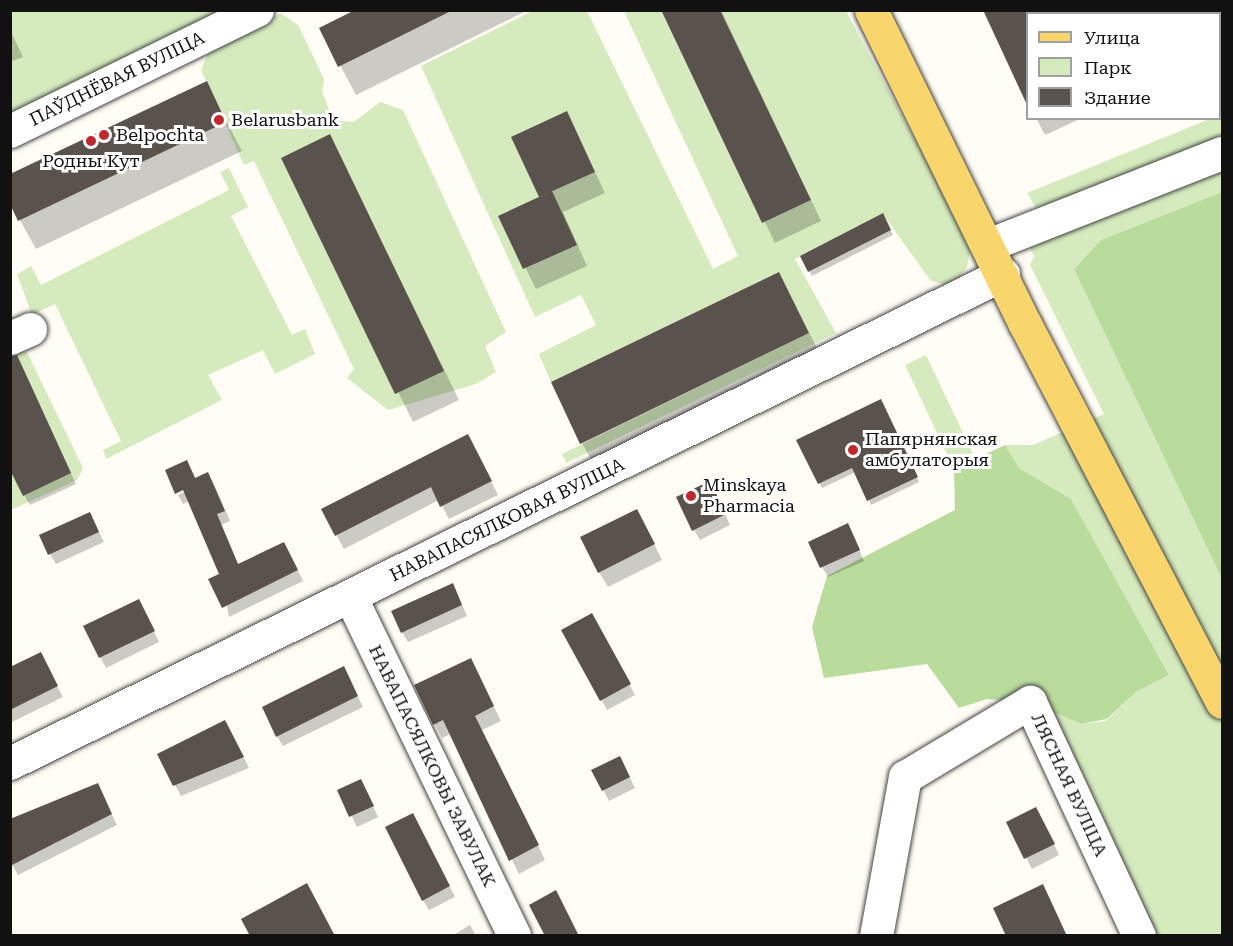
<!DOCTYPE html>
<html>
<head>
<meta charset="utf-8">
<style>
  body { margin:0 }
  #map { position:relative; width:1233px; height:946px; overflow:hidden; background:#fffdf5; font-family:"Roboto Serif",serif }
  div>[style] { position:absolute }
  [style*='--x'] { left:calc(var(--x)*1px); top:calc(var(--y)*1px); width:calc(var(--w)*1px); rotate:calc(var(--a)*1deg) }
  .farmland>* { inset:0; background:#f6f3d4 }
  .green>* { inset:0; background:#d5ebbd }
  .forest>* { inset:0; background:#b9dc9c }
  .shadow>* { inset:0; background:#0003 }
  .building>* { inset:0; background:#5a524d }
  .roads { filter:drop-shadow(0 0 2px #444) drop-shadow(0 0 2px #444) }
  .minor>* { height:33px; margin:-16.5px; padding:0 16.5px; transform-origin:16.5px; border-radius:16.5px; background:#fff }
  .major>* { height:33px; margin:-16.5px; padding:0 16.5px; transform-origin:16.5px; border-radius:16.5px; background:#f9d66b }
  .dots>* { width:16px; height:16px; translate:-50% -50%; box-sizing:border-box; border:3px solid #fff; border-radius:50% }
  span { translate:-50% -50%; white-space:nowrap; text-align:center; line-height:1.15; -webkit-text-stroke:6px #fff; paint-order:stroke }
  .street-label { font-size:18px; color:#111 }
  .poi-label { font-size:18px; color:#111 }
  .left { translate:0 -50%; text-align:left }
  .frame { position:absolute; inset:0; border:12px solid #111; pointer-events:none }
  .legend { position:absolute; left:1026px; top:12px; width:195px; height:108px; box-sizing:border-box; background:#fff; border:2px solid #a0a0a0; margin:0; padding:8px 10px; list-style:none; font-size:18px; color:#111 }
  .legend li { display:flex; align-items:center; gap:12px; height:30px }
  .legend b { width:30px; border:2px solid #a0a0a0 }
</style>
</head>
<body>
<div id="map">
  <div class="farmland">
    <div style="clip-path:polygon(1180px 11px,1222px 11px,1222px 95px,1220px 14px)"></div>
  </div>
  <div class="green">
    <div style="clip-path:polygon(11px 11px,224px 11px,11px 114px)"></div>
    <div style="clip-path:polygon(532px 11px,587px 11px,713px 269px,738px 256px,624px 11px,661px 11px,762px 223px,811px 200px,720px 11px,846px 11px,971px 245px,967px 267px,953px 286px,931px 281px,882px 213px,795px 259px,836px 333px,566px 463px,562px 454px,809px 333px,779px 272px,551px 382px,539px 354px,596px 325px,581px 295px,535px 317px,421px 66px)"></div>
    <div style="clip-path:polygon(281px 13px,298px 25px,324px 79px,322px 91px,333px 120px,354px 122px,380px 102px,403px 110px,506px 332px,485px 346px,496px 372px,476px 384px,388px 410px,347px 378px,354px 369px,254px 161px,244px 165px,201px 70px,211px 46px)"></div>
    <div style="clip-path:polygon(1222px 114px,1222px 192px,1101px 240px,1074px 269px,1222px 579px,1222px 935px,1139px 935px,1030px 702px,1081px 724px,1106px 721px,1136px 692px,1169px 675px,1071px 499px,1019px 468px,1005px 445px,1033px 445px,1104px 414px,1030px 265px,1034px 256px,1023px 232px,1046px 224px,1027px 193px)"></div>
    <div style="clip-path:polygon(229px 168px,248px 207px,231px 216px,292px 335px,305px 329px,315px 354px,275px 374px,263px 350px,208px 375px,222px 400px,106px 459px,103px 450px,121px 441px,55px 304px,32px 315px,17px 274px,31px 266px,41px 285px,229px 190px,220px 172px)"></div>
    <div style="clip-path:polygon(11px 348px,27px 352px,83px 468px,77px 480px,11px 510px)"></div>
    <div style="clip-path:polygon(926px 355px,975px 458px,954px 469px,905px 365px)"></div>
  </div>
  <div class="forest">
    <div style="clip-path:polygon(1222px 192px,1222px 579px,1074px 269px,1101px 240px)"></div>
    <div style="clip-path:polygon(1005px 445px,1019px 468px,1071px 499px,1169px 675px,1136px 692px,1107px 719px,1081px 724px,1030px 702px,987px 699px,959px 708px,927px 664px,824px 678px,812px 627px,827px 576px,955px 510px,954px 469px)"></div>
  </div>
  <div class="shadow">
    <div style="clip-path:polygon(358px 10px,528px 10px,356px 95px,321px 29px)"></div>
    <div style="clip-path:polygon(662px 10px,721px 10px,821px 221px,775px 243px)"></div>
    <div style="clip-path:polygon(985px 10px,1033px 10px,1035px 14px,1028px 14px)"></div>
    <div style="clip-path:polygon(10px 30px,23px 57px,10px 62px)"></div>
    <div style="clip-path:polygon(206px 83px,242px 151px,36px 249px,20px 220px)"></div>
    <div style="clip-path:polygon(567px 113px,605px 193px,563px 212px,587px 266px,536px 289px,500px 217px,541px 198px)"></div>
    <div style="clip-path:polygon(1036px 118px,1082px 118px,1045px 135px)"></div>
    <div style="clip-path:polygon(330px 136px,459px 400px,413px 422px,283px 158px)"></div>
    <div style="clip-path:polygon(882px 215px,893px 235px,812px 276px,802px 257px)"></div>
    <div style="clip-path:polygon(779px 274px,820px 354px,593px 463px,582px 443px)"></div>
    <div style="clip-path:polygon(28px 379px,76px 484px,30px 505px,24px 495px)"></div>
    <div style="clip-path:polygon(883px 406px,919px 482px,871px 505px,856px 472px,822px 488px,798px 441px)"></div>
    <div style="clip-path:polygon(475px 449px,498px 495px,449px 519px,439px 500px,344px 549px,323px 510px)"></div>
    <div style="clip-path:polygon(187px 462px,196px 479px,208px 474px,214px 484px,230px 521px,221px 525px,239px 566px,290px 554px,303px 581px,229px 617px,221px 574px,189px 501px,183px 504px,178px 495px,191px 489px)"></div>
    <div style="clip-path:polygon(715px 493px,730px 525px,700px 540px,694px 530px)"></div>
    <div style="clip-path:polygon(95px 524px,104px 542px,56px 564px,50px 554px)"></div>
    <div style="clip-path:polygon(645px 526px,662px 560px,608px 587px,599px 572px)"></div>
    <div style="clip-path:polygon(853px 536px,864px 561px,828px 577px,822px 567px)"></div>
    <div style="clip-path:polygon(458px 595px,467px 616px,408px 642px,402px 632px)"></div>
    <div style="clip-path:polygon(144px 611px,159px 642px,106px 668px,85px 627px)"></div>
    <div style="clip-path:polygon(591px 615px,635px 695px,607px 710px,563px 630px)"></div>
    <div style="clip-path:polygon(44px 662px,63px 697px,10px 723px,10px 669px)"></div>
    <div style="clip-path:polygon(478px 674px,501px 721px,482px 730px,545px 860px,519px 874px,451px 734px,442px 738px,416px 686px)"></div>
    <div style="clip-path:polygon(349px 679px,363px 707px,283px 746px,277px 736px)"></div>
    <div style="clip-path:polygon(231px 732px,249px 768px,181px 796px,159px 755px)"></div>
    <div style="clip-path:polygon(625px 768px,635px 788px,609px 801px,593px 771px)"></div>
    <div style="clip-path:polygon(98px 785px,117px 825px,18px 875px,10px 861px)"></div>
    <div style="clip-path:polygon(339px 790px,366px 791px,378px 817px,357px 827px)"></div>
    <div style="clip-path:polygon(1042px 819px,1059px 855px,1032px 869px,1008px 823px)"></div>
    <div style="clip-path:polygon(418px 825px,455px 897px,429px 910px,423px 900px)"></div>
    <div style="clip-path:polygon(470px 925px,476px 936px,452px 936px)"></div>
  </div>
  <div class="building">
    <div style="clip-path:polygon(355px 10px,453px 10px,338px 67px,319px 28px)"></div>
    <div style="clip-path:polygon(661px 10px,720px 10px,811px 200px,762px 223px)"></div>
    <div style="clip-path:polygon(983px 10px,1028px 10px,1028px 107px)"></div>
    <div style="clip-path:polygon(207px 81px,226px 122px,18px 221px,10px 204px,10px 174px)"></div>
    <div style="clip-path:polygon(567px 111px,595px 172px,539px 197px,511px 137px)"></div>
    <div style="clip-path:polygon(330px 134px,444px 371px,395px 394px,281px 158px)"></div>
    <div style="clip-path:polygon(552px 191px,577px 245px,523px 269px,498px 216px)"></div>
    <div style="clip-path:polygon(883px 213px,891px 230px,808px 272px,800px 256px)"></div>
    <div style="clip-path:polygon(779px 272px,809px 333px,580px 444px,551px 382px)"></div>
    <div style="clip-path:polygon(17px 355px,71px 473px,23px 496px,10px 470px,10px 356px)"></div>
    <div style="clip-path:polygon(881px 399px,918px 477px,867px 501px,852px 468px,818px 484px,796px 440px)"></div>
    <div style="clip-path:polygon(468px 434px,492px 481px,440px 507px,431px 487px,335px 536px,321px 509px)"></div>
    <div style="clip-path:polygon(187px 460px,195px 478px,208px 472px,225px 511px,217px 514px,238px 564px,284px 542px,298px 570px,222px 608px,208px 579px,219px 574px,183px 490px,175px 494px,165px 470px)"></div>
    <div style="clip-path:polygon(710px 481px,726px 514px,692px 531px,676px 497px)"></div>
    <div style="clip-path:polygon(637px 509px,655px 544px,598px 573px,580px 537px)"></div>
    <div style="clip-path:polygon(90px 512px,99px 532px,48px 555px,39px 535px)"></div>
    <div style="clip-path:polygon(848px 523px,860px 550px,820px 568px,808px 542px)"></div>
    <div style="clip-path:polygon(453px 583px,462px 605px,401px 633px,391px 611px)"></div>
    <div style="clip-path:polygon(139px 599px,155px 631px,99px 658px,83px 626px)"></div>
    <div style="clip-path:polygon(592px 613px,631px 684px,600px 701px,561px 630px)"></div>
    <div style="clip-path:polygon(41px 652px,58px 686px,10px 710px,10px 667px)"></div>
    <div style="clip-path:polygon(471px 658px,494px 706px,475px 716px,539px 845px,509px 861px,443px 720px,433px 725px,414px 685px)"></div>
    <div style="clip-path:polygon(344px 666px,358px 696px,276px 737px,262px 707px)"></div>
    <div style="clip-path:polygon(225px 720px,244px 757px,173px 786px,157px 754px)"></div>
    <div style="clip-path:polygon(620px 756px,630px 777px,602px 791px,591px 770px)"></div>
    <div style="clip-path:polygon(361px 779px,374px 806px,349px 817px,337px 790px)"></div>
    <div style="clip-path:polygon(98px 783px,112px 814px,10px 866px,10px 819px)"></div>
    <div style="clip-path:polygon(1036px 807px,1055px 844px,1024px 859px,1006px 822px)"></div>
    <div style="clip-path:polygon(413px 813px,450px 886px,422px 901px,385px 827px)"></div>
    <div style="clip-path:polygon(307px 883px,335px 936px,250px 936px,241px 919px)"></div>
    <div style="clip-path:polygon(1043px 884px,1067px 936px,1006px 936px,993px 908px)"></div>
    <div style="clip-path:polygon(556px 890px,579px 936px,545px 936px,529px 905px)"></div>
  </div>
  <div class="roads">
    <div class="minor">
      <div style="--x:10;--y:131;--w:275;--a:-26.1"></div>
      <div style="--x:988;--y:245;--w:251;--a:-21.5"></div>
      <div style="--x:10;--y:338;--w:22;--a:-24"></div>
      <div style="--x:350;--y:596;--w:377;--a:64.2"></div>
      <div style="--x:10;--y:763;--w:1107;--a:-26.22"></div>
      <div style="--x:876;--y:936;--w:162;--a:-79.7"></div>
      <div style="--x:905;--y:777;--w:146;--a:-31"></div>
      <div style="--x:1030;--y:702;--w:258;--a:65"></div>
    </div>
    <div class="major">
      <div style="--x:871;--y:10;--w:350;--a:63.9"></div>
      <div style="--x:1025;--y:324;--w:426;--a:62.5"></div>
    </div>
  </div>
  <div class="dots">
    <div style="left:219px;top:120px;background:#c4262e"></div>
    <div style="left:104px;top:135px;background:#c4262e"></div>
    <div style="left:91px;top:141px;background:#c4262e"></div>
    <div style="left:853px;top:450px;background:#c4262e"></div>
    <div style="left:691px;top:496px;background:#c4262e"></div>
  </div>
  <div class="street-label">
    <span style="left:117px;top:79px;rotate:-26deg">ПАЎДНЁВАЯ ВУЛІЦА</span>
    <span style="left:507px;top:520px;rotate:-26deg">НАВАПАСЯЛКОВАЯ ВУЛІЦА</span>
    <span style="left:432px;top:766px;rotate:64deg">НАВАПАСЯЛКОВЫ ЗАВУЛАК</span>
    <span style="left:1069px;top:785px;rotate:65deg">ЛЯСНАЯ ВУЛІЦА</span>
  </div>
  <div class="poi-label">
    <span class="left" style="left:231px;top:120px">Belarusbank</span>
    <span class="left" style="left:116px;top:135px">Belpochta</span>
    <span style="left:91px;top:161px">Родны Кут</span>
    <span class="left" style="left:865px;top:450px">Папярнянская<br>амбулаторыя</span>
    <span class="left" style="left:703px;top:496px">Minskaya<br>Pharmacia</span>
  </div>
  <div class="frame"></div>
  <ul class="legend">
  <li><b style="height:8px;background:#f9d66b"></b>Улица</li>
  <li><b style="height:16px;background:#d5ebbd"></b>Парк</li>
  <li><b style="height:16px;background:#5a524d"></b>Здание</li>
  </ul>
</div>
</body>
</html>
